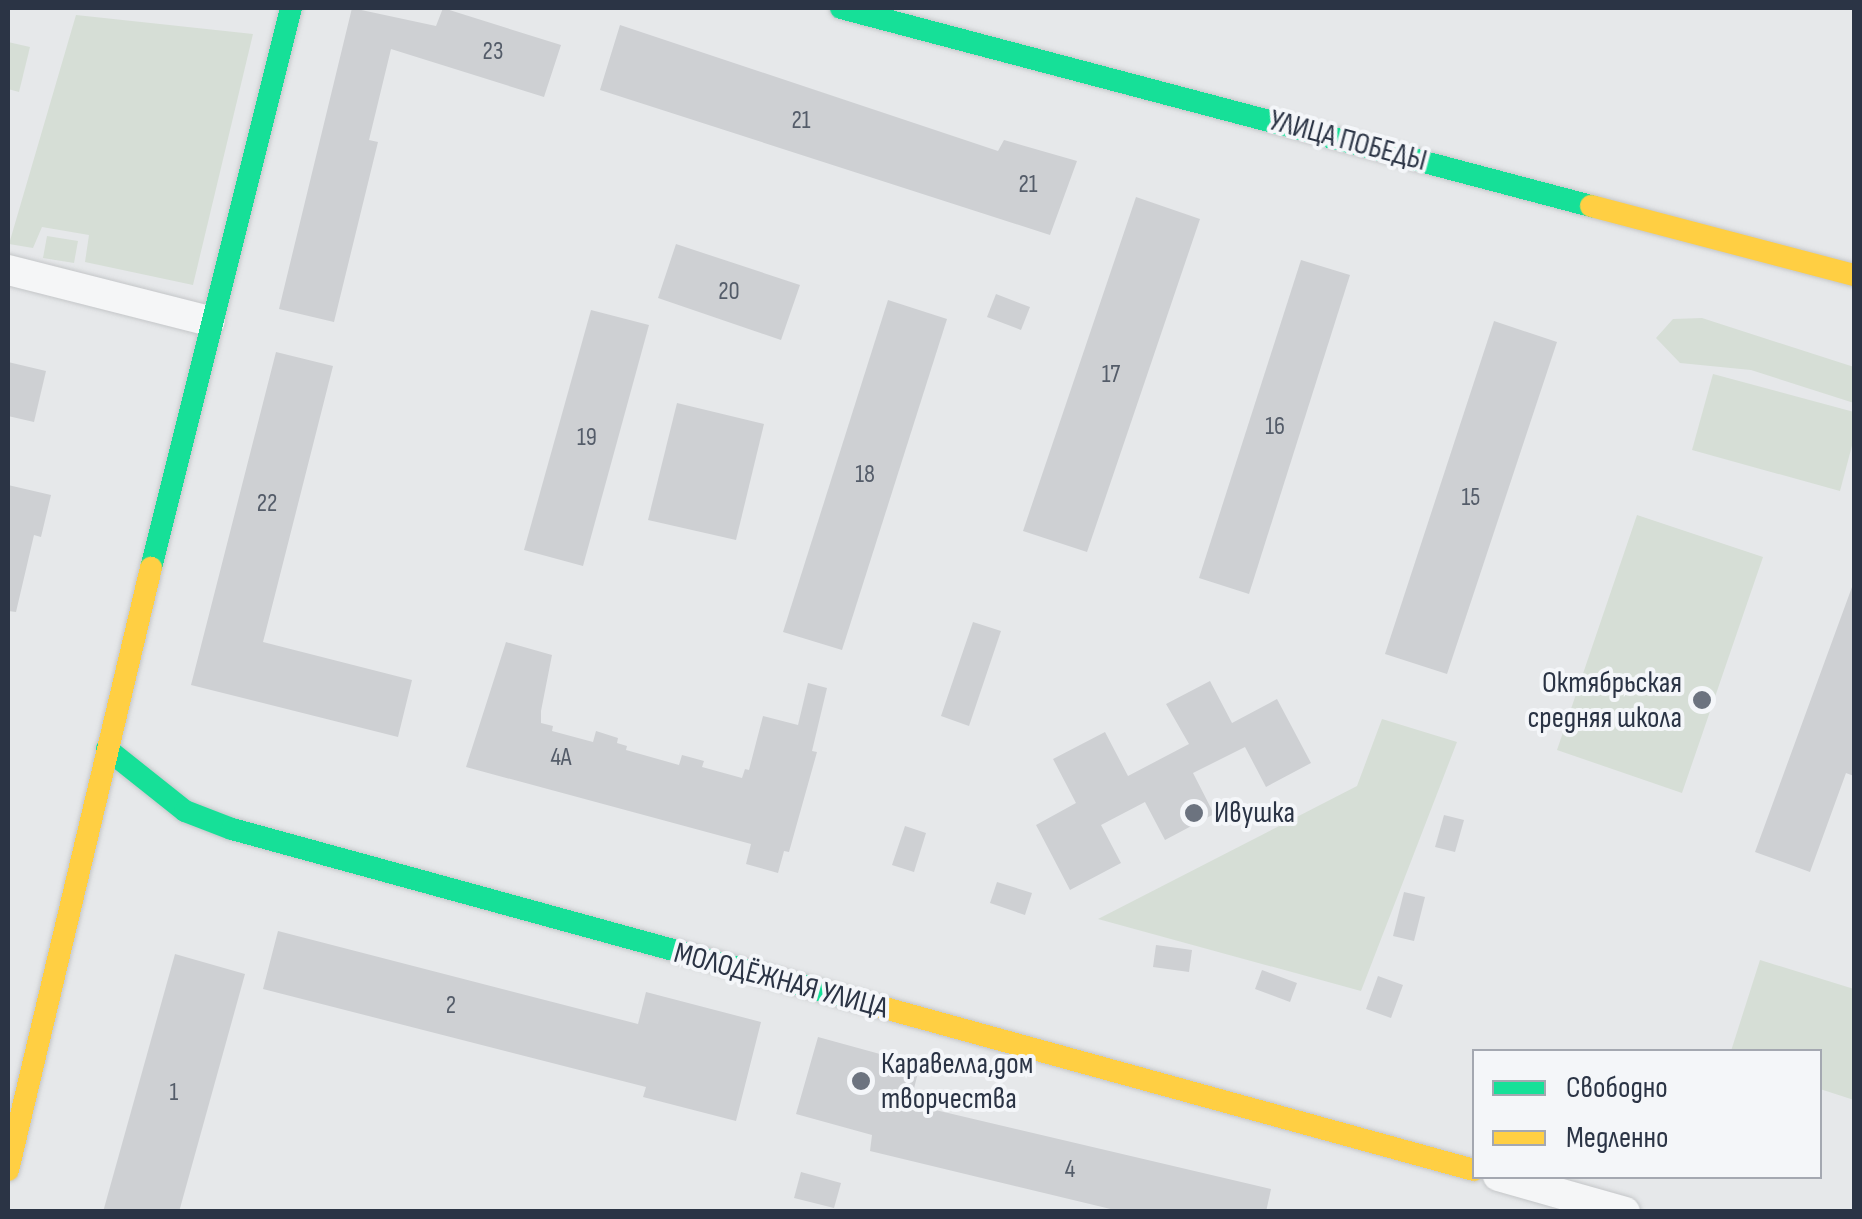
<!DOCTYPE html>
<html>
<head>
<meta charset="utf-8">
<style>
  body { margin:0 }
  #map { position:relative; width:1862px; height:1219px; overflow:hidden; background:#e6e8ea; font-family:"Sofia Sans Condensed",sans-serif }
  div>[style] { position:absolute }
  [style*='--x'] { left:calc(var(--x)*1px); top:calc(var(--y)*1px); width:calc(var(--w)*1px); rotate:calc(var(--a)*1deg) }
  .green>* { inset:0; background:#d6ded6 }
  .building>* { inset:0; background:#ced0d3 }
  .roads { filter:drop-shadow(0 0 2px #c4c6c8) drop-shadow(0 0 2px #c4c6c8) }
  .street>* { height:30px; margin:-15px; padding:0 15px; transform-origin:15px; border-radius:15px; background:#f5f6f7 }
  .fast>* { height:22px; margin:-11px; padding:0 11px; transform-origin:11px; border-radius:11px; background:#16e098 }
  .slow>* { height:22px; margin:-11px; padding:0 11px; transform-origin:11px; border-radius:11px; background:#ffcf43 }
  .dots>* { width:28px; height:28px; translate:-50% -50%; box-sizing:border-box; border:5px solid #f4f6f9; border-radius:50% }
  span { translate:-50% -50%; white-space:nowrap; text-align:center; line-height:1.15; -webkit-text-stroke:8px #f4f6f9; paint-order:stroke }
  .number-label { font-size:25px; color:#545c69 }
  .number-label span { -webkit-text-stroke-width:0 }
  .street-label { font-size:30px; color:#2b3445 }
  .poi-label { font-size:30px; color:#2b3445 }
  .right { translate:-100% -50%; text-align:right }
  .left { translate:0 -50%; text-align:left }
  .frame { position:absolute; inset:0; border:10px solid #2b3445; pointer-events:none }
  .legend { position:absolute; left:1472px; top:1049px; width:350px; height:130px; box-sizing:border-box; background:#f4f6f9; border:2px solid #a4a8b1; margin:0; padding:12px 18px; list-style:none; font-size:30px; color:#2b3445 }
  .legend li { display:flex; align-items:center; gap:20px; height:50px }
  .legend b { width:50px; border:2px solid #a4a8b1 }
</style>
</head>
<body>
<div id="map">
  <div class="green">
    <div style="clip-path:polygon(76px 15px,253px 34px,193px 285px,85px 262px,89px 235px,42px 227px,33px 248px,9px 244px)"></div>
    <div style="clip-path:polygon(8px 42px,30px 47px,19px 92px,8px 89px)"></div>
    <div style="clip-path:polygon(47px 236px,78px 241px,74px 263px,43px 258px)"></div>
    <div style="clip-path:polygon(1702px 318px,1854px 367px,1854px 403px,1751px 370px,1680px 363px,1656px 338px,1673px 319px)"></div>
    <div style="clip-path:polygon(1713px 374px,1854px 412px,1854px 438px,1840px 491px,1692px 450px)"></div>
    <div style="clip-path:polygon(1637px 515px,1763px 557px,1682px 793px,1557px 750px)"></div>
    <div style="clip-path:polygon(1382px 719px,1457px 742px,1361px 991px,1098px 919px,1357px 786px)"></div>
    <div style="clip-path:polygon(1760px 960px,1854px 989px,1854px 1100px,1820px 1089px,1820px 1052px,1731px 1051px)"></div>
  </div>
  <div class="building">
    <div style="clip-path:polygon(352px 8px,436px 26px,443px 8px,561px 45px,544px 97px,391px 49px,369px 140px,378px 142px,334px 322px,279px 309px)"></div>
    <div style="clip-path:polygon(620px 25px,998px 151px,1004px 140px,1077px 161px,1050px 235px,600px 90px)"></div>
    <div style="clip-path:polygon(1136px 197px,1200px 219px,1087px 552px,1023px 531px)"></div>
    <div style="clip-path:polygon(676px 244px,800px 285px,781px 340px,658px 298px)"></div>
    <div style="clip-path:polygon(1301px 260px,1350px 275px,1249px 594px,1199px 578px)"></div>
    <div style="clip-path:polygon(996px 294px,1030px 307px,1021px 330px,987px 317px)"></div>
    <div style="clip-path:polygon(888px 300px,947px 319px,842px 650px,783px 632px)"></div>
    <div style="clip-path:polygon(591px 310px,649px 325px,583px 566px,524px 550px)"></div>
    <div style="clip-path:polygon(1494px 321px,1557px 342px,1447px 674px,1385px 654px)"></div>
    <div style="clip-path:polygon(276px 352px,333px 366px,263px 642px,412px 680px,398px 737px,191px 685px)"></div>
    <div style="clip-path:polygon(8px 362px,46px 371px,34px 422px,8px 416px)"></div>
    <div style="clip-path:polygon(677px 403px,764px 424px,736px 540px,648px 520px)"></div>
    <div style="clip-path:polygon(8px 485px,51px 495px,41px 537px,34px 535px,16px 612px,8px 611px)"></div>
    <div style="clip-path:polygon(1852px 587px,1854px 776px,1846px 773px,1810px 872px,1755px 852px)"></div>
    <div style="clip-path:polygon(973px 622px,1001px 631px,969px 726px,941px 716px)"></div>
    <div style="clip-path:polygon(506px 642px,552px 655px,541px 711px,541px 723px,553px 726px,552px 731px,593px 742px,596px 731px,618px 738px,617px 743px,627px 746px,626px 750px,679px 765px,682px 755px,704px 761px,702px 767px,742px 778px,745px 769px,749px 770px,763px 716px,798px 725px,808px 683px,827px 688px,812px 751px,817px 752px,789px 852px,784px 851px,778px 873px,746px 864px,751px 844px,466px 767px)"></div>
    <div style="clip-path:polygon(1210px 681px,1232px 723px,1277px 699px,1311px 763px,1266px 787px,1245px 747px,1193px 773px,1214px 814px,1165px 840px,1145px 802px,1101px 825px,1121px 863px,1070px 890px,1036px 825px,1076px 803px,1053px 759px,1105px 732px,1128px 776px,1189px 744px,1166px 704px)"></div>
    <div style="clip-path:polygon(1444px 815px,1464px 820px,1455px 852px,1435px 847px)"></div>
    <div style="clip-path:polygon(905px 826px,926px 833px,914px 872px,892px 865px)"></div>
    <div style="clip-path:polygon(997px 882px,1032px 893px,1025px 915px,990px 903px)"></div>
    <div style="clip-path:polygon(1404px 892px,1425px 897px,1414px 941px,1393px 936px)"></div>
    <div style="clip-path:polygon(278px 931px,638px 1024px,646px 992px,761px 1022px,736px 1121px,643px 1097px,646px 1087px,263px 989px)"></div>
    <div style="clip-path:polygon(1156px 945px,1192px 950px,1189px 972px,1153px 967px)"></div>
    <div style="clip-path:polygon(175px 954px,245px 974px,179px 1212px,103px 1212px)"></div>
    <div style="clip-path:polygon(1262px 970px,1297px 983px,1290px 1002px,1255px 989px)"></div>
    <div style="clip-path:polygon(1378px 976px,1403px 985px,1391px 1018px,1366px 1009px)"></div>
    <div style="clip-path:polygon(818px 1037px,920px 1065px,910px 1104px,1271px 1189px,1266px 1212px,1123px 1212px,870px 1151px,872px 1135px,796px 1114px)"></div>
    <div style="clip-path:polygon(801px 1172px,841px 1183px,834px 1208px,794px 1198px)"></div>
  </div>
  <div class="roads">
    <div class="street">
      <div style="--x:8;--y:270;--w:208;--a:14.2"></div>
      <div style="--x:1498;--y:1176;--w:132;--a:15.8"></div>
    </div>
    <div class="fast">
      <div style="--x:841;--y:8;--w:776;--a:14.79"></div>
      <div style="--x:151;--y:568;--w:577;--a:-75.96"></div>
      <div style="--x:107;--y:749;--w:100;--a:38.5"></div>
      <div style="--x:185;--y:811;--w:50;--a:21"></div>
      <div style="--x:232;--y:829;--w:662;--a:15.34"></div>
    </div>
    <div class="slow">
      <div style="--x:1591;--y:206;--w:272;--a:14.7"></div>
      <div style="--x:870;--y:1004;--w:626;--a:15.37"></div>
      <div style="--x:8;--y:1170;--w:619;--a:-76.64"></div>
    </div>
  </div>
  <div class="dots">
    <div style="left:1702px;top:700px;background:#6c737f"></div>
    <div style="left:1194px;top:813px;background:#6c737f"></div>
    <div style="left:861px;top:1081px;background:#6c737f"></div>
  </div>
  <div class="number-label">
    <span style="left:493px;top:52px">23</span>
    <span style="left:801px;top:121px">21</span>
    <span style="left:1028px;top:185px">21</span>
    <span style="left:729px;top:292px">20</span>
    <span style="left:1111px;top:375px">17</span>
    <span style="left:1275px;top:427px">16</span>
    <span style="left:587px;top:438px">19</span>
    <span style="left:865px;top:475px">18</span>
    <span style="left:1471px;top:498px">15</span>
    <span style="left:267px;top:504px">22</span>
    <span style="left:561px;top:758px">4А</span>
    <span style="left:451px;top:1006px">2</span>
    <span style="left:174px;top:1093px">1</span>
    <span style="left:1070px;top:1170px">4</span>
  </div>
  <div class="street-label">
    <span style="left:1348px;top:141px;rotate:15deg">УЛИЦА ПОБЕДЫ</span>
    <span style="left:781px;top:981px;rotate:15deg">МОЛОДЁЖНАЯ УЛИЦА</span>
  </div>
  <div class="poi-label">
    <span class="right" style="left:1682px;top:700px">Октябрьская<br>средняя школа</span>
    <span class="left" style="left:1214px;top:813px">Ивушка</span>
    <span class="left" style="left:881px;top:1081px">Каравелла,дом<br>творчества</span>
  </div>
  <div class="frame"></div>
  <ul class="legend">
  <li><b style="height:12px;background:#16e098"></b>Свободно</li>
  <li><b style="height:12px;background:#ffcf43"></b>Медленно</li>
  </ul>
</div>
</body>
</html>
